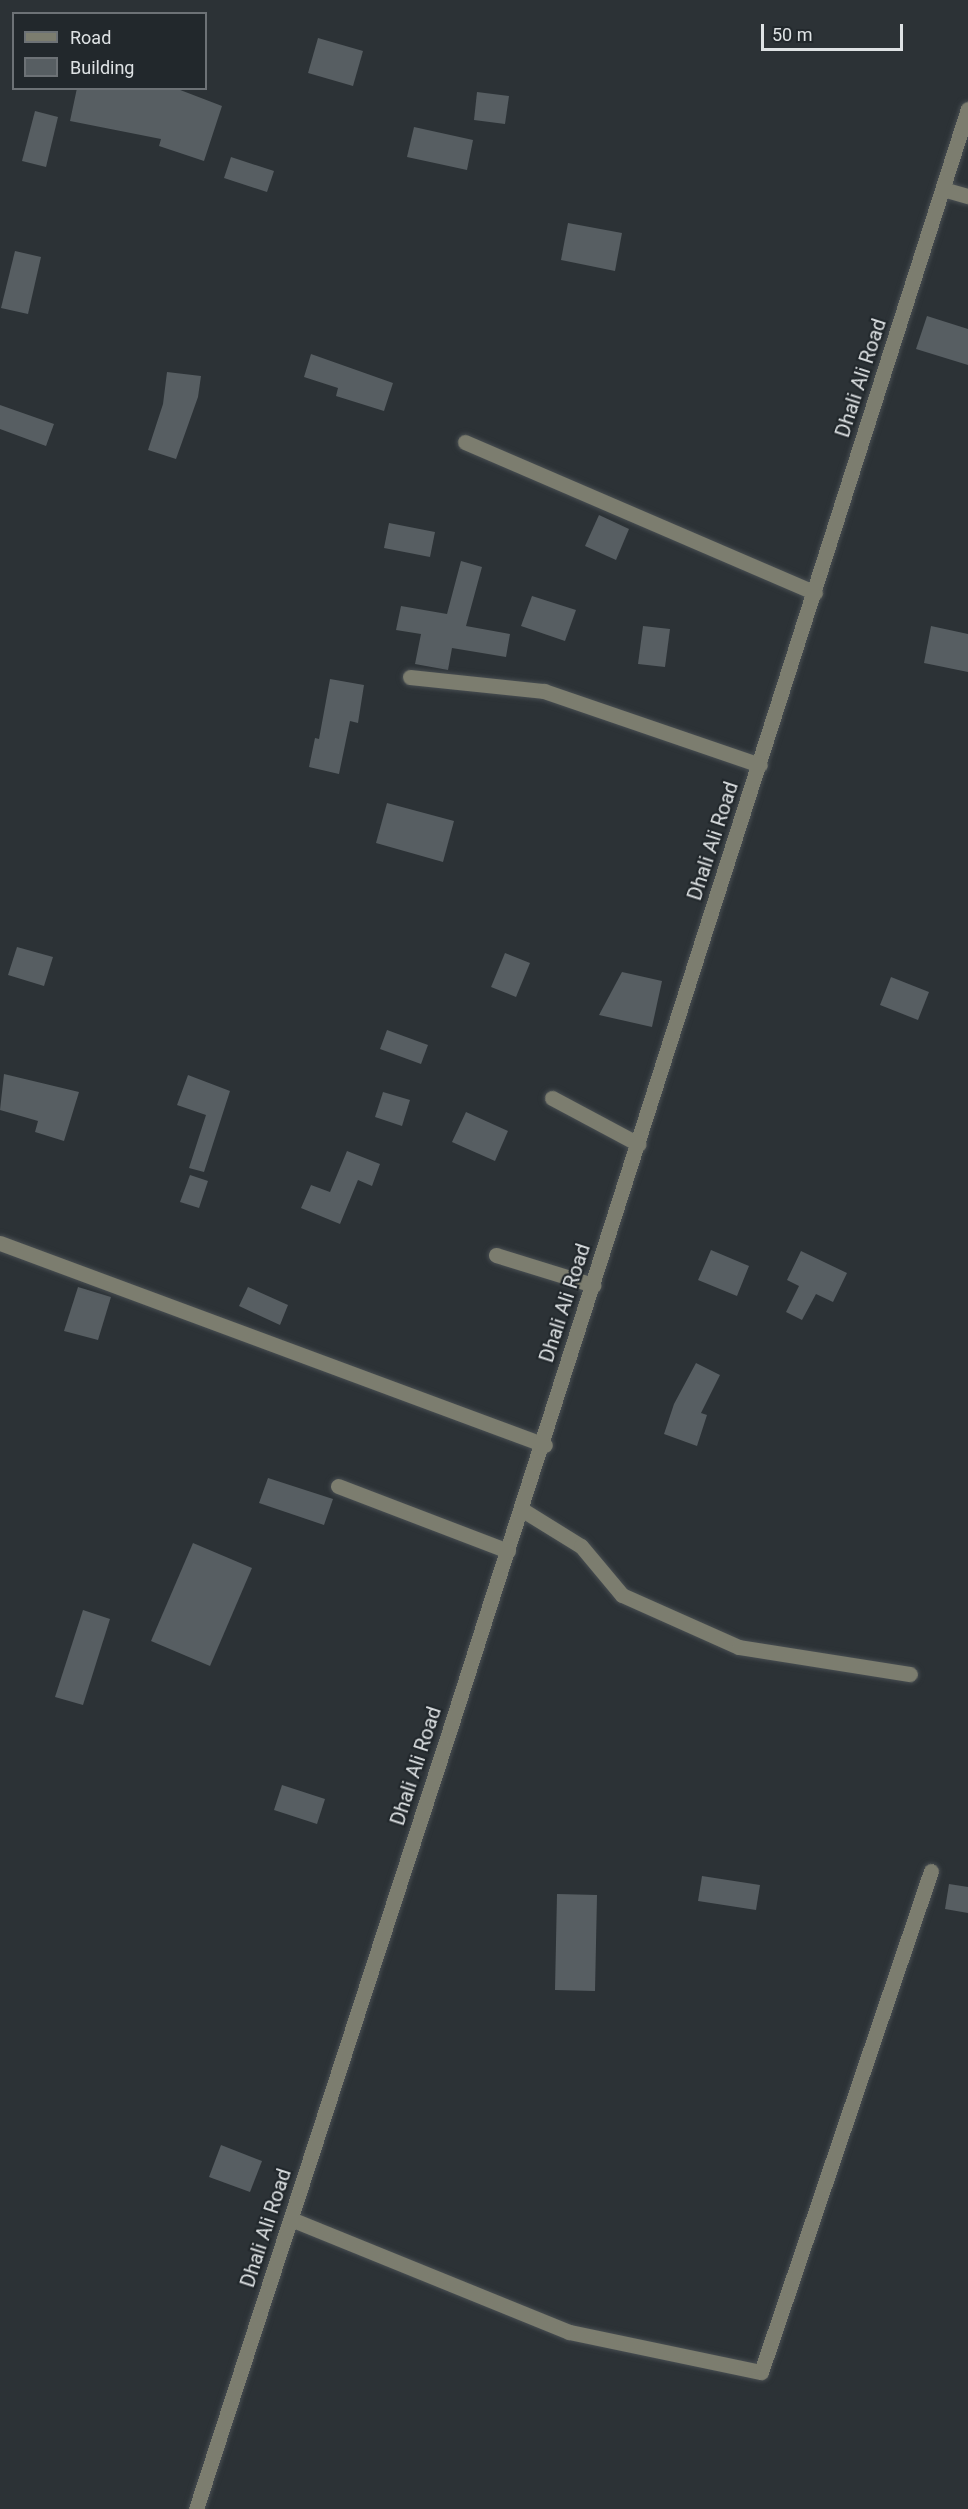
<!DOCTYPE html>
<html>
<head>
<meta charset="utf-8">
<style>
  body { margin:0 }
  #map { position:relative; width:968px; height:2509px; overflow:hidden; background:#2c3236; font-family:Roboto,sans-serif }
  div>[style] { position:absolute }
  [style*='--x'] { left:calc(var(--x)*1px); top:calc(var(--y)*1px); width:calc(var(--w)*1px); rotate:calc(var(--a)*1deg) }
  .building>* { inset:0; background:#575e62 }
  .roads { filter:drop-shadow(0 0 2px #484e52) drop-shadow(0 0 2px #484e52) }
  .minor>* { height:15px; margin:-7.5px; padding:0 7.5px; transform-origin:7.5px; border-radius:7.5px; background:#7c7d6f }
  span { translate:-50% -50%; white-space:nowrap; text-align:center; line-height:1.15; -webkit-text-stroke:4.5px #22282c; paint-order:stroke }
  .street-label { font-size:20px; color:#dee2e4 }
  .legend { position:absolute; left:12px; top:12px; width:195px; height:78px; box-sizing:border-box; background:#22282c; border:2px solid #6d7276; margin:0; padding:8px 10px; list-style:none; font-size:18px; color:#dee2e4 }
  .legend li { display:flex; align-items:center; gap:12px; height:30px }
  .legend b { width:30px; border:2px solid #6d7276 }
  .scale { position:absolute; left:761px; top:24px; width:142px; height:27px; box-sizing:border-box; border:3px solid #dee2e4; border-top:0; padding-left:8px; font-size:18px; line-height:21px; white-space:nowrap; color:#dee2e4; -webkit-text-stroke:4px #22282c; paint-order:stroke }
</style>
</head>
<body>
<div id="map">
  <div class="building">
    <div style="clip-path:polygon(318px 38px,363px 51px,353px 86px,308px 73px)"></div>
    <div style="clip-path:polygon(77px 88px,175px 88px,222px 106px,204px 161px,159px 146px,161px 139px,70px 121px)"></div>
    <div style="clip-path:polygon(477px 92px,509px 96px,505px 124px,474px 120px)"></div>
    <div style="clip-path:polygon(35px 111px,58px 117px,46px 167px,22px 161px)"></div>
    <div style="clip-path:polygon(414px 127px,473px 140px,467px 170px,407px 157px)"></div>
    <div style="clip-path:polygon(231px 157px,274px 171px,267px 192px,224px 178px)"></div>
    <div style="clip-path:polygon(568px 223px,622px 233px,615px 271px,561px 260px)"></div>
    <div style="clip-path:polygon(15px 251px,41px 257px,28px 314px,1px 308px)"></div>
    <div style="clip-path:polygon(927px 316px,968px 329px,968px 365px,916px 349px)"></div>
    <div style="clip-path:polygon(311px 354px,393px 383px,384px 411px,336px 396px,338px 388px,304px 377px)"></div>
    <div style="clip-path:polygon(167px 372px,201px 376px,198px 397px,176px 459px,148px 450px,163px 404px)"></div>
    <div style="clip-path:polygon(0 405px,54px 424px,46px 446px,0 429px)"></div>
    <div style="clip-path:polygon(599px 515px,629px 529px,616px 560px,585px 546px)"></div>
    <div style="clip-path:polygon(389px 523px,435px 532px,430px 557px,384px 548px)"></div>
    <div style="clip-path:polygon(461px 561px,482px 567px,466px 626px,510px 634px,506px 657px,452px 648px,448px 670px,415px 664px,421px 634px,396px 630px,401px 606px,447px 614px)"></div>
    <div style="clip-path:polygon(532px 596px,576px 610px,565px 641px,521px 626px)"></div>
    <div style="clip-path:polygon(643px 626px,670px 629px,665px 667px,638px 664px)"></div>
    <div style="clip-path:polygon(931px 626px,968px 634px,968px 672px,924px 663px)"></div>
    <div style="clip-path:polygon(330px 679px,364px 685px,358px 723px,350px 721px,339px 774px,309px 767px,315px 738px,319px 739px)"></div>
    <div style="clip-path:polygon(387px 803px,454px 821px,443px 862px,376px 843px)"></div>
    <div style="clip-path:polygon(17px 947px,53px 957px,44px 986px,8px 975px)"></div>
    <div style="clip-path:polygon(505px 953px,530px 963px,516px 997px,491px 987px)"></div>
    <div style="clip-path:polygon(622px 972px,662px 981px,652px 1027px,599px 1015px)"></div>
    <div style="clip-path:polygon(891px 977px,929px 992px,918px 1020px,880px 1005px)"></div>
    <div style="clip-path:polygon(387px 1030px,428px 1045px,421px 1064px,380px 1049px)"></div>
    <div style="clip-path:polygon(4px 1074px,79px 1092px,64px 1141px,35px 1132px,38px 1121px,0 1110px)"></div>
    <div style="clip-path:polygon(188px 1075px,230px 1091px,204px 1172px,189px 1168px,206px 1115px,177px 1105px)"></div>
    <div style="clip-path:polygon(383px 1092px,410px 1100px,402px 1126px,375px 1117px)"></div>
    <div style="clip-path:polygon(466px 1112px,508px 1131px,495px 1161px,452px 1142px)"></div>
    <div style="clip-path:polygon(347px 1151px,380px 1164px,372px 1186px,358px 1180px,340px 1224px,301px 1208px,311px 1185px,330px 1192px)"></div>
    <div style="clip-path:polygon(190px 1175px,208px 1181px,199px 1208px,180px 1202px)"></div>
    <div style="clip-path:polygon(711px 1250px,749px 1266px,737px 1296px,698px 1280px)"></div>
    <div style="clip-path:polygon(801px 1251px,847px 1273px,833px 1302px,816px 1294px,802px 1320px,786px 1312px,799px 1286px,787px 1280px)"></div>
    <div style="clip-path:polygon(78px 1287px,111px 1297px,98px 1340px,64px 1331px)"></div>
    <div style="clip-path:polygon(248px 1287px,288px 1305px,280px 1325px,239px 1306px)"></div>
    <div style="clip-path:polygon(696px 1363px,720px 1375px,701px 1413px,707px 1415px,697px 1446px,664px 1434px,674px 1404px)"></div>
    <div style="clip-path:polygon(268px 1478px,333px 1499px,324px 1525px,259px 1503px)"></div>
    <div style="clip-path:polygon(193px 1543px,252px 1568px,210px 1666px,151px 1641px)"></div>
    <div style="clip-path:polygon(83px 1610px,110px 1619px,83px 1705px,55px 1697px)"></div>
    <div style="clip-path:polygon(282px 1785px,325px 1799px,317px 1824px,274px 1810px)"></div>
    <div style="clip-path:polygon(702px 1876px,760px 1885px,756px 1910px,698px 1901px)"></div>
    <div style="clip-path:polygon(949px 1884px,968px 1887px,968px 1913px,945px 1909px)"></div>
    <div style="clip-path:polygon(557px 1894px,597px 1895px,595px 1991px,555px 1990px)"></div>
    <div style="clip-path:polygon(221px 2145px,262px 2161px,250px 2192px,209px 2177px)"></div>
  </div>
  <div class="roads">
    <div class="minor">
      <div style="--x:943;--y:189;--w:26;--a:16"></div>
      <div style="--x:465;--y:442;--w:381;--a:23.3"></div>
      <div style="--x:410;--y:677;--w:135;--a:6"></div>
      <div style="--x:544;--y:691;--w:228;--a:18.9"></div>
      <div style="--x:552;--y:1098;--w:98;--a:28.1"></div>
      <div style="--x:0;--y:1243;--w:581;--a:20.34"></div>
      <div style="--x:496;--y:1255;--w:102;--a:17.2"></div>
      <div style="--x:338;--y:1486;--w:182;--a:20.9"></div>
      <div style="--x:521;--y:1509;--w:70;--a:31.7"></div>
      <div style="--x:581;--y:1546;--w:64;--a:50.1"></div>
      <div style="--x:622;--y:1595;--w:128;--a:24"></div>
      <div style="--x:739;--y:1647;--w:173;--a:9"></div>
      <div style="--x:291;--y:2219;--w:300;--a:22.1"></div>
      <div style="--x:569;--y:2332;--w:196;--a:11.8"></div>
      <div style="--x:761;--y:2372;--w:529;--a:-71.26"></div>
      <div style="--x:196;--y:2509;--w:814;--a:-71.97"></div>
      <div style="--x:448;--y:1735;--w:1707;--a:-72.27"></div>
    </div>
  </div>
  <div class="street-label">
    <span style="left:861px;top:378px;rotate:-72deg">Dhali Ali Road</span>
    <span style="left:713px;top:841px;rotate:-72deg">Dhali Ali Road</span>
    <span style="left:565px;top:1303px;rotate:-72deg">Dhali Ali Road</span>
    <span style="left:416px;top:1766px;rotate:-72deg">Dhali Ali Road</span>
    <span style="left:266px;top:2228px;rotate:-72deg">Dhali Ali Road</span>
  </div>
  <ul class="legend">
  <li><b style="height:8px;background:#7c7d6f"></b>Road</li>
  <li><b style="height:16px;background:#575e62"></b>Building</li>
  </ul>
  <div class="scale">50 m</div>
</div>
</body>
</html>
